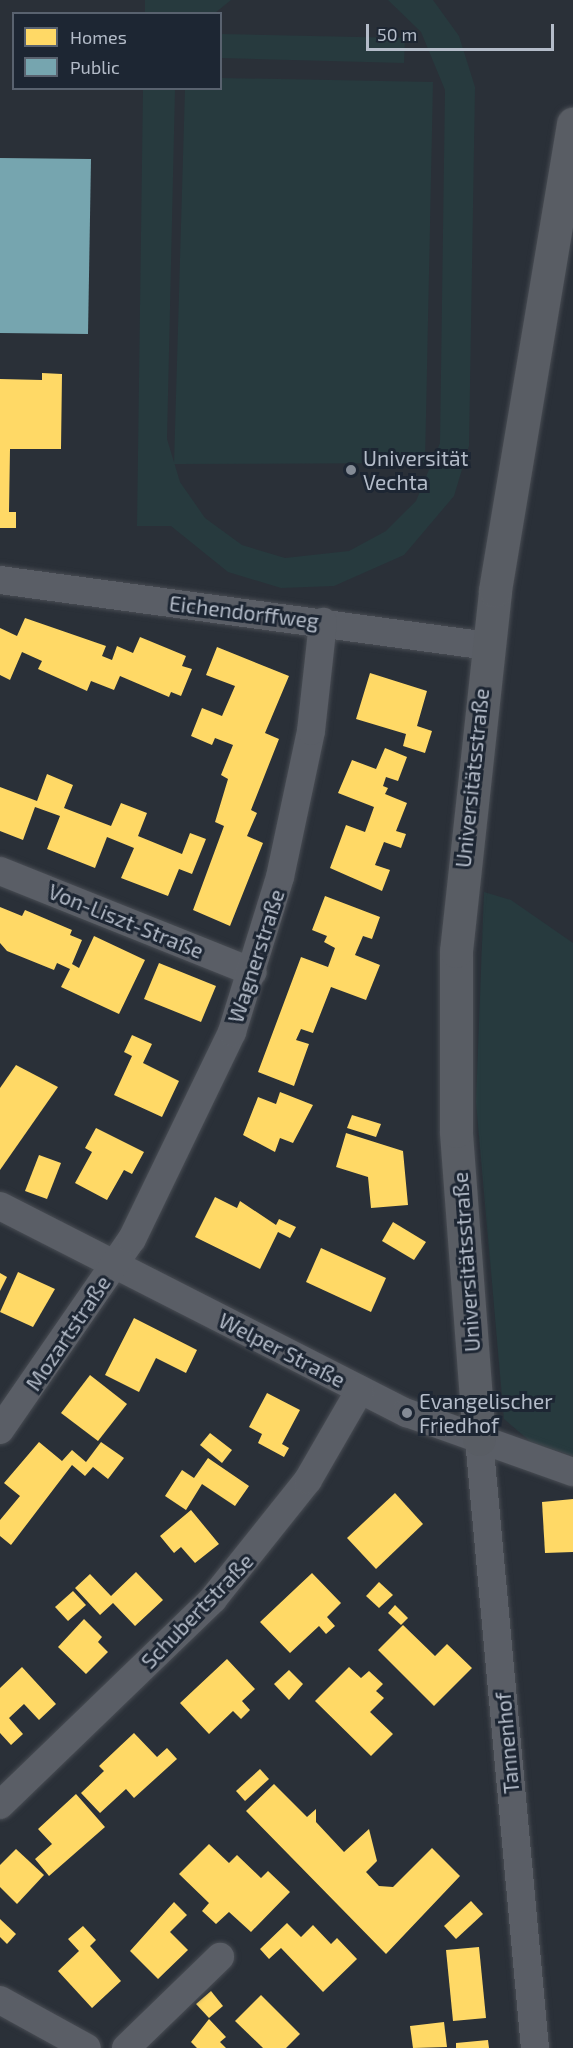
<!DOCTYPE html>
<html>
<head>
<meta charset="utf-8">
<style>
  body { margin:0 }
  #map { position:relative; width:573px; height:2048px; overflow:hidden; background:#2a3038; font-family:"Exo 2",sans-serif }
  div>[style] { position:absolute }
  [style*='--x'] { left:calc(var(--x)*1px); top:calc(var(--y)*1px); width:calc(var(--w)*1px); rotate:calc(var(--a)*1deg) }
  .green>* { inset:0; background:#273a3e }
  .homes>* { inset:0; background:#ffd966 }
  .public>* { inset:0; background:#76a5af }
  .roads { filter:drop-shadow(0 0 2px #484c53) drop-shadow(0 0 2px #484c53) }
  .street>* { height:28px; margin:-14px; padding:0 14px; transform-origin:14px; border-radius:14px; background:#5a5e66 }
  .secondary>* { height:33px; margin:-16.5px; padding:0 16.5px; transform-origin:16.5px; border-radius:16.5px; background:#595d64 }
  .dots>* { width:16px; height:16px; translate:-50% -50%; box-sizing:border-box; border:3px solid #1d2633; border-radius:50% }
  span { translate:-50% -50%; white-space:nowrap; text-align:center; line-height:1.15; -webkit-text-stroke:6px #1d2633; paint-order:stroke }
  .poi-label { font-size:21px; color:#b4bcc9 }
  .left { translate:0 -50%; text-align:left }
  .street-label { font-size:21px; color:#b4bcc9 }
  .legend { position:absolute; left:12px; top:12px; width:210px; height:78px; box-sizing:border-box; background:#1d2633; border:2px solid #59626f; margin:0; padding:8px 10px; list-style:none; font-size:18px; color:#b4bcc9 }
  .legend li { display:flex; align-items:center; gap:12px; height:30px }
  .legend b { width:30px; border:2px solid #59626f }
  .scale { position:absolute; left:366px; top:24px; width:188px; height:27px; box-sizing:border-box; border:3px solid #b4bcc9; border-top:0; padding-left:8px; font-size:18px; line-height:21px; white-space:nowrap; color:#b4bcc9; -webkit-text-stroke:4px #1d2633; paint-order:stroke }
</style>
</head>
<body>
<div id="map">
  <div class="green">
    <div style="clip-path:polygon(145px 0,231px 0,215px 13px,145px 14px)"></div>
    <div style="clip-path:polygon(388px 0,433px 0,459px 36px,475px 87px,469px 446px,454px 496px,404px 555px,334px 586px,281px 588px,228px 572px,171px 526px,137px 526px,143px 89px,175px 89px,167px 439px,180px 482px,205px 518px,242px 545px,285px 558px,349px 551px,386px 531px,416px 501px,440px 443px,445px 90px,421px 32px)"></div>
    <div style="clip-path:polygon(221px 34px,405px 38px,404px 63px,221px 58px)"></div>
    <div style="clip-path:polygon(221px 78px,433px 82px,425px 463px,174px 464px,185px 89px,220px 88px)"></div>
    <div style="clip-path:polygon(484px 892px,511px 900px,573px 943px,573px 1456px,531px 1442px,504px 1419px,476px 1102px)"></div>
  </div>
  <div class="homes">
    <div style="clip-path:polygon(42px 373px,62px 374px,61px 449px,10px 449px,9px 512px,16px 512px,16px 528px,0 528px,0 379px,42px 380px)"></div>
    <div style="clip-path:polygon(25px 618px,106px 646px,102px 656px,112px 660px,117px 646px,133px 653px,140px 637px,186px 656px,182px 666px,192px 669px,181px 696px,171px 692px,169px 697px,120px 676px,114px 690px,91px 681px,87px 691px,38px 669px,42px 661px,22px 652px,10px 680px,0 675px,0 628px,17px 636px)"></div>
    <div style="clip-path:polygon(217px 647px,289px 676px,265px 733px,279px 739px,251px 810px,257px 813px,247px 836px,263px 843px,230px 926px,193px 910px,224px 826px,215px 822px,228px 779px,221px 775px,233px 745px,215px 738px,212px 745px,191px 736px,202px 708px,222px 716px,235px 686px,206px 675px)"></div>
    <div style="clip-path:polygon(370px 673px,427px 691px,417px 726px,432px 731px,425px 753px,403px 746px,406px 734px,356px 719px)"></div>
    <div style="clip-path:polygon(385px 748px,407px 757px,398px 781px,386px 777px,383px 786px,388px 788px,385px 794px,407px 803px,396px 831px,406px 834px,401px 848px,384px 842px,375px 865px,390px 870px,382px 891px,330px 868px,346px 825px,365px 832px,374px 807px,338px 793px,352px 760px,376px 769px)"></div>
    <div style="clip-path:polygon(47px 774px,73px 785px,64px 808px,111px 826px,121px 803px,147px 813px,138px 836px,182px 854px,190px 833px,206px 839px,192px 874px,179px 869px,168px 896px,121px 878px,134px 848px,107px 837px,95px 868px,47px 849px,60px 816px,35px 807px,23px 840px,0 831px,0 787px,37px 801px)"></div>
    <div style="clip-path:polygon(325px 896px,380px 917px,372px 939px,363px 936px,355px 955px,380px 965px,366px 1000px,331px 987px,313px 1033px,301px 1029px,296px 1040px,309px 1044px,294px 1086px,258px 1072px,301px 957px,328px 967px,335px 948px,324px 942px,327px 936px,312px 930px)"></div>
    <div style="clip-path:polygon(0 907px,22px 916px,25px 910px,72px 930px,70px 935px,82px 940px,72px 964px,79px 968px,94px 936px,145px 960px,119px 1014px,61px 987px,70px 969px,57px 963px,54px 970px,7px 951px,0 943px)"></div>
    <div style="clip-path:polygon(159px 963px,216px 986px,201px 1022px,144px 999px)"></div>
    <div style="clip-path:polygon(132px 1035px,152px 1044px,143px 1063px,179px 1081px,162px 1117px,114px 1095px,132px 1056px,124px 1052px)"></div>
    <div style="clip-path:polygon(16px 1065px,58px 1087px,0 1170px,0 1088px)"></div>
    <div style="clip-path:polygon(280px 1092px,313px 1105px,293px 1143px,280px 1138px,275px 1152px,243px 1135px,258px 1097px,276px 1104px)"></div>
    <div style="clip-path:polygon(352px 1115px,381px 1124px,376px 1137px,347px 1128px)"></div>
    <div style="clip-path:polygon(96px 1128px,144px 1152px,132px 1174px,124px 1170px,107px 1200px,75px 1183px,92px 1152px,85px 1148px)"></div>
    <div style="clip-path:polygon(346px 1133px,403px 1151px,408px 1205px,371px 1208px,368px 1177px,336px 1167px)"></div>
    <div style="clip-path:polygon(39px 1155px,61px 1163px,47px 1199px,25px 1191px)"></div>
    <div style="clip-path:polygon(215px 1197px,237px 1208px,240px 1201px,276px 1225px,279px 1219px,296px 1227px,290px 1238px,278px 1232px,260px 1269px,195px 1237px)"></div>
    <div style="clip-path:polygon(393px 1222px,426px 1242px,414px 1260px,382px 1241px)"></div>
    <div style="clip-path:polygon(321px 1248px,386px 1278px,371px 1312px,306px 1282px)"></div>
    <div style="clip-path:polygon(18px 1272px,55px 1289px,33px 1327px,0 1312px)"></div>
    <div style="clip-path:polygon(0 1273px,7px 1277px,0 1291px)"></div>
    <div style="clip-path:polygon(134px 1318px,197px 1350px,186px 1373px,156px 1358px,139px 1392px,105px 1375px)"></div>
    <div style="clip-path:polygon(90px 1375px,127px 1404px,98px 1441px,61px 1413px)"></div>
    <div style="clip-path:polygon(267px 1393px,300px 1410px,282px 1444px,289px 1448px,284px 1457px,258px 1443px,262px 1434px,249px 1427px)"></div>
    <div style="clip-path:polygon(210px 1433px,232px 1450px,222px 1463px,200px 1445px)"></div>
    <div style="clip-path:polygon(39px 1442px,62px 1461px,72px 1450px,86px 1462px,101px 1442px,124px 1458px,108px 1479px,93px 1467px,85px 1476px,72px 1465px,11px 1545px,0 1536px,0 1520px,20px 1496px,4px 1483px)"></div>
    <div style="clip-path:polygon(208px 1458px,249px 1486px,235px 1506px,202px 1484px,186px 1510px,165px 1496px,182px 1470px,194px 1478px)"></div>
    <div style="clip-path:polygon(395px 1493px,423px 1524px,376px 1569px,347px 1538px)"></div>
    <div style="clip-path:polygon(573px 1499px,573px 1552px,545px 1553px,542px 1502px)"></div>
    <div style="clip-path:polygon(191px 1510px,219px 1544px,195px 1563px,181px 1547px,174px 1553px,160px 1536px)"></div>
    <div style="clip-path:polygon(136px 1572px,163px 1600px,135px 1626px,113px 1603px,100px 1615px,75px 1588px,90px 1574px,111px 1596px)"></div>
    <div style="clip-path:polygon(312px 1573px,341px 1603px,327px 1617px,335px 1626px,326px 1634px,319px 1626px,290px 1653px,260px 1622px)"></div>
    <div style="clip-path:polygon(379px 1582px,393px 1595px,379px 1608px,366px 1596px)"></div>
    <div style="clip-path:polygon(73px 1591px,86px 1605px,68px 1621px,55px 1607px)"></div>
    <div style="clip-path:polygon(395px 1605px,408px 1618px,401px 1625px,388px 1613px)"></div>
    <div style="clip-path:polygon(84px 1619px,102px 1637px,98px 1642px,108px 1652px,86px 1674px,58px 1647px)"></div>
    <div style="clip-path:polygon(403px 1625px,435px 1656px,447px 1644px,472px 1668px,434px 1706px,378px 1650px)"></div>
    <div style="clip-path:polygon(227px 1659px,255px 1689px,242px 1701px,250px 1710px,241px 1719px,233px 1711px,209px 1734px,180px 1703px)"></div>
    <div style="clip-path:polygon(22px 1667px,56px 1704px,39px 1720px,24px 1704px,9px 1718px,23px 1734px,11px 1745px,0 1733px,0 1688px)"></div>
    <div style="clip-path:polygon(349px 1667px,361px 1678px,369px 1671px,383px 1684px,376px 1691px,384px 1698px,370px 1712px,393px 1734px,371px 1756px,315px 1701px)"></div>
    <div style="clip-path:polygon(289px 1670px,303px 1684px,289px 1700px,274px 1684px)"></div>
    <div style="clip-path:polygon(134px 1733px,157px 1757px,167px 1748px,177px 1759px,134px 1798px,126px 1789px,100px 1813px,81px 1793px,104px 1771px,99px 1766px)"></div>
    <div style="clip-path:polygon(260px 1769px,269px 1779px,245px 1801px,236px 1791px)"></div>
    <div style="clip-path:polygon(274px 1784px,307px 1817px,316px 1809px,316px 1822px,344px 1852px,369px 1829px,377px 1861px,366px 1872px,379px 1886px,393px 1887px,432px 1848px,460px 1876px,386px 1954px,246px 1811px)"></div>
    <div style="clip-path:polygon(76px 1794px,105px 1827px,49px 1876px,35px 1859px,52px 1844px,38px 1829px)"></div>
    <div style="clip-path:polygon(209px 1844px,229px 1863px,237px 1855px,261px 1878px,268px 1871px,290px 1892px,251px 1932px,229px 1912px,216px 1924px,202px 1911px,209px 1903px,179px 1874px)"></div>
    <div style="clip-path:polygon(16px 1849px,44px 1875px,17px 1904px,0 1887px,0 1865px)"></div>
    <div style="clip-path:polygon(471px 1901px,483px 1914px,456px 1939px,444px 1926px)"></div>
    <div style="clip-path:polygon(174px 1902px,187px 1915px,170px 1932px,188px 1950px,158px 1979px,130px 1951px)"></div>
    <div style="clip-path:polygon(0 1919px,16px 1934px,7px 1944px,0 1937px)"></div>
    <div style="clip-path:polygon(287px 1923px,301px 1937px,313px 1925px,331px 1944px,337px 1938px,357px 1959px,323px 1992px,281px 1948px,269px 1959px,260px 1949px)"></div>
    <div style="clip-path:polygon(83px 1926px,96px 1940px,90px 1946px,121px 1981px,92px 2008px,58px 1971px,79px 1951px,68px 1939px)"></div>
    <div style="clip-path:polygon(479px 1947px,486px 2018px,453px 2021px,446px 1950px)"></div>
    <div style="clip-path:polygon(211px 1991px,223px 2006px,209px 2018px,196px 2004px)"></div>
    <div style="clip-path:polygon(261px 1995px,300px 2034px,286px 2048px,263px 2048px,235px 2021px)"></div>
    <div style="clip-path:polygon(209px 2019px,226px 2037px,220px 2042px,226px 2048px,197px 2048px,191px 2042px)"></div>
    <div style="clip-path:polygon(444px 2022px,447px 2047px,413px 2048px,410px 2026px)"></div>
    <div style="clip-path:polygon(488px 2040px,489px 2048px,456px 2048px,456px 2043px)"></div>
  </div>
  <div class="public">
    <div style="clip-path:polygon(0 158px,91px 159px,88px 334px,0 333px)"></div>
  </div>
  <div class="roads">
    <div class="street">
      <div style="--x:0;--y:580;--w:491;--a:7.7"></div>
      <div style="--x:0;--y:871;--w:272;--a:21.8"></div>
      <div style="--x:0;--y:1206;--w:457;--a:27"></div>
      <div style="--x:407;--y:1413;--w:176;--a:19.6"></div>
      <div style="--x:0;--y:1430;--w:232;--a:-55.4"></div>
      <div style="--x:132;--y:1239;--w:230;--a:-64.2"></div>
      <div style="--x:232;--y:1032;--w:162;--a:-72.8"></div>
      <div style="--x:280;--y:877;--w:149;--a:-78"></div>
      <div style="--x:311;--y:731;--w:110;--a:-83.7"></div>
      <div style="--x:479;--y:1439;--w:612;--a:84.75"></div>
      <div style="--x:0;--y:1805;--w:296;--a:-44"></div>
      <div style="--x:213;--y:1599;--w:152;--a:-51.4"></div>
      <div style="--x:308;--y:1480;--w:104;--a:-60"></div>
      <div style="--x:0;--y:2000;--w:99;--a:28.9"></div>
      <div style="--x:126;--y:2048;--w:131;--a:-44.1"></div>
    </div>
    <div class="secondary">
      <div style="--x:479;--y:1439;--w:309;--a:-94.3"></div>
      <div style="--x:456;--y:1131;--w:180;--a:-90"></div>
      <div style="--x:456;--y:951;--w:363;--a:-83.8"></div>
      <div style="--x:495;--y:590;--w:473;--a:-80.5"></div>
    </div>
  </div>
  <div class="dots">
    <div style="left:351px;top:470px;background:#848b96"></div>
    <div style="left:407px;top:1413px;background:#848b96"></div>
  </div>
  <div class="poi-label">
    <span class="left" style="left:363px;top:470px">Universität<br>Vechta</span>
    <span class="left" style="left:419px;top:1413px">Evangelischer<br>Friedhof</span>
  </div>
  <div class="street-label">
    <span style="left:244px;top:612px;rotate:7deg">Eichendorffweg</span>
    <span style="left:472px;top:778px;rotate:-84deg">Universitätsstraße</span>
    <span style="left:126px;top:921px;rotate:22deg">Von-Liszt-Straße</span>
    <span style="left:256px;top:956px;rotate:-72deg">Wagnerstraße</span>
    <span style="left:466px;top:1262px;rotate:-94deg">Universitätsstraße</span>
    <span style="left:68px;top:1333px;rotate:-56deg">Mozartstraße</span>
    <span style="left:282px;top:1350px;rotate:27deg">Welper Straße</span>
    <span style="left:197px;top:1611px;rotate:-46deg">Schubertstraße</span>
    <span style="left:507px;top:1743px;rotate:-95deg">Tannenhof</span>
  </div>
  <ul class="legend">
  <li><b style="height:16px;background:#ffd966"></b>Homes</li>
  <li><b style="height:16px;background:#76a5af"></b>Public</li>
  </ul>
  <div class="scale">50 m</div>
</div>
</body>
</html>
